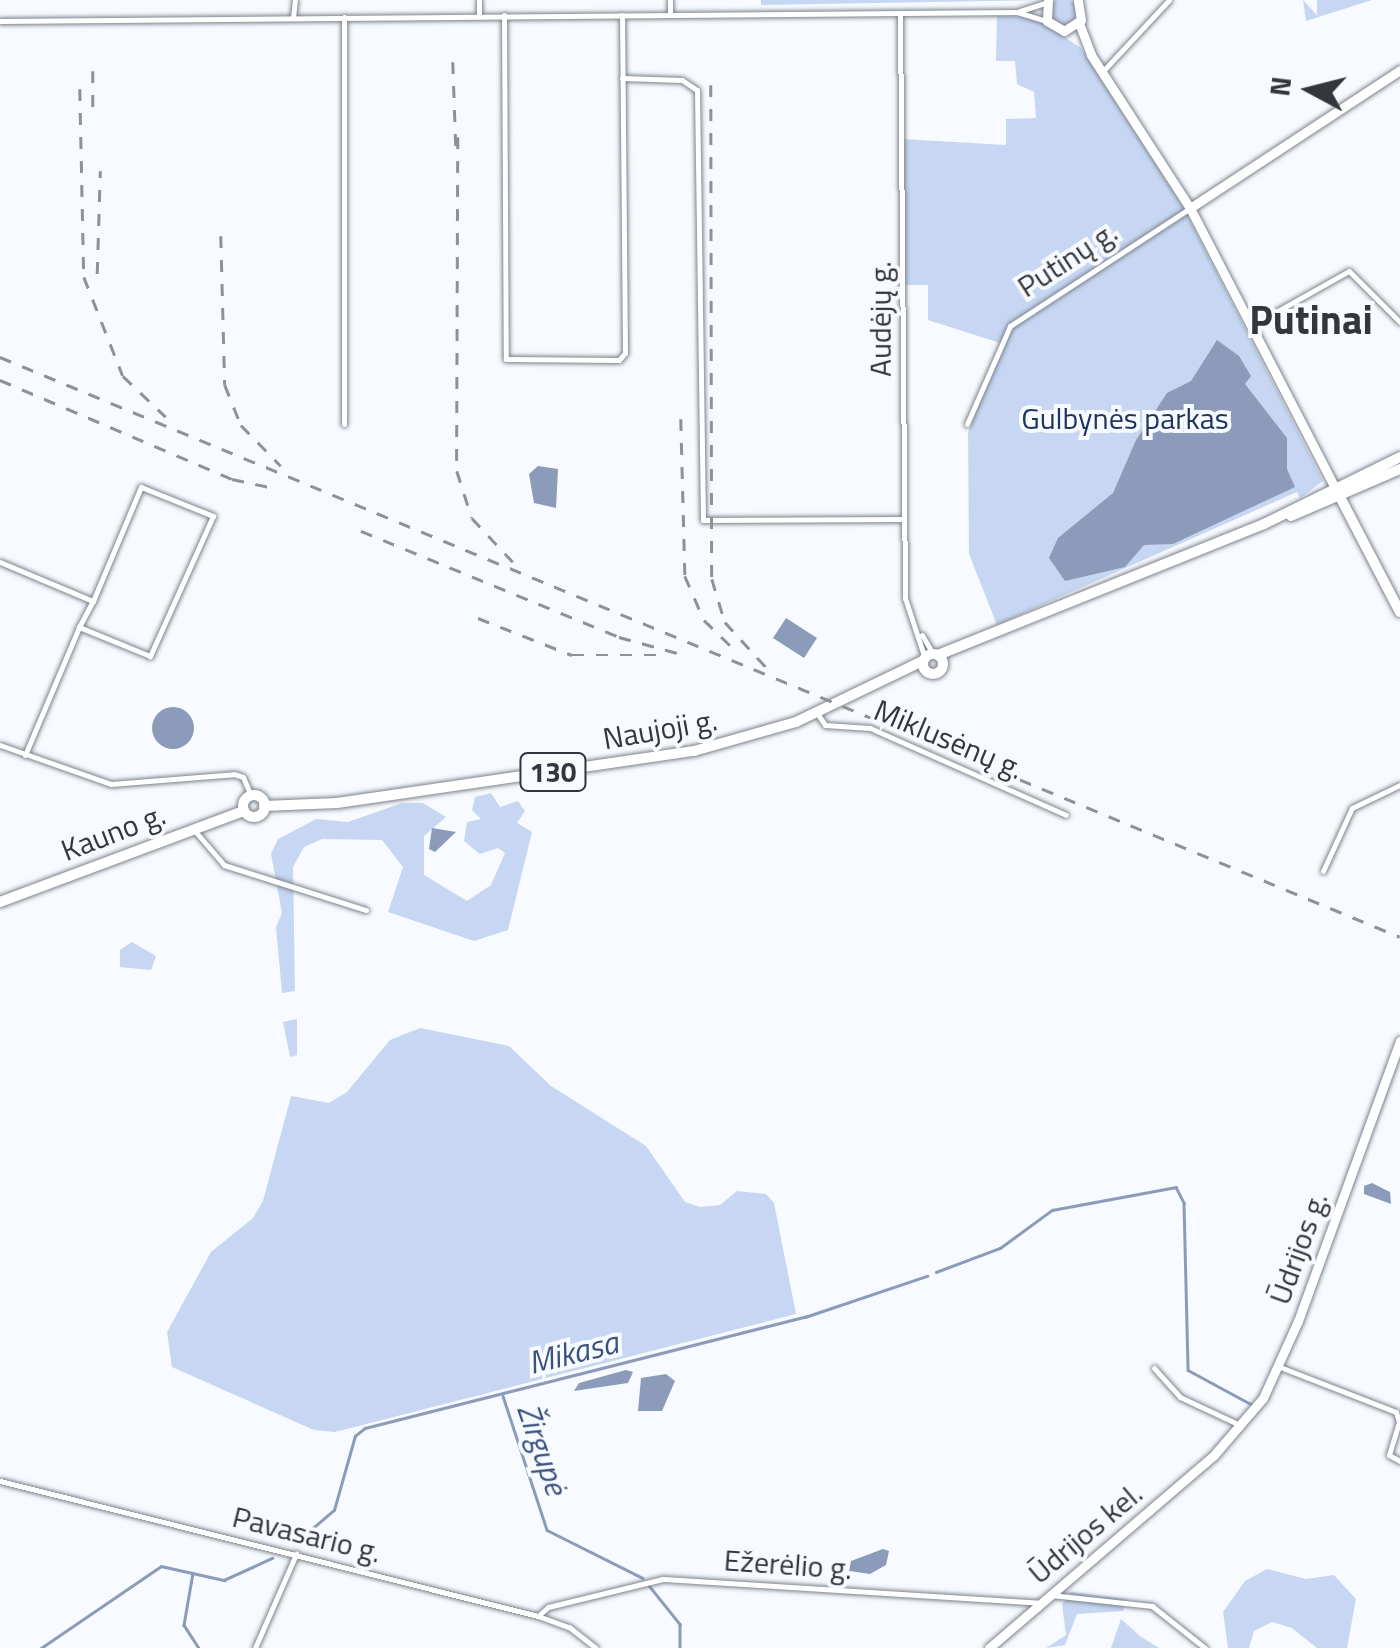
<!DOCTYPE html>
<html>
<head>
<meta charset="utf-8">
<style>
  body { margin:0 }
  #map { position:relative; width:1400px; height:1648px; overflow:hidden; background:#f7fafe; font-family:"Titillium Web",sans-serif }
  div>[style] { position:absolute }
  [style*='--x'] { left:calc(var(--x)*1px); top:calc(var(--y)*1px); width:calc(var(--w)*1px); rotate:calc(var(--a)*1deg) }
  .green>* { inset:0; background:#c7d7f3 }
  .round { border-radius:50% }
  .water>* { inset:0; background:#8b9bb9 }
  .stream>* { height:2.5px; margin:-1.25px; padding:0 1.25px; transform-origin:1.25px; border-radius:1.25px; background:#8b9bb9 }
  .roads { filter:drop-shadow(0 0 2px #7d838d) drop-shadow(0 0 2px #7d838d) }
  .street>* { height:5px; margin:-2.5px; padding:0 2.5px; transform-origin:2.5px; border-radius:2.5px; background:#fff }
  .secondary>* { height:9px; margin:-4.5px; padding:0 4.5px; transform-origin:4.5px; border-radius:4.5px; background:#fff }
  .primary>* { height:10px; margin:-5px; padding:0 5px; transform-origin:5px; border-radius:5px; background:#fff }
  .primary>.ring { margin:-5px; padding:0; box-sizing:content-box; background:none; border:10px solid #fff; border-radius:50% }
  .rail>* { height:2.5px; margin-top:-1.25px; transform-origin:0; background:repeating-linear-gradient(90deg,#8e9195 0 12px,transparent 0 24px) }
  span { translate:-50% -50%; white-space:nowrap; text-align:center; line-height:1.15; -webkit-text-stroke:8px #f7fafe; paint-order:stroke }
  .shield-label span { padding:2px 8px; background:#f7fafe; border:2px solid; border-radius:8px; -webkit-text-stroke-width:0 }
  .shield-label { font-size:28px; color:#33363a; font-weight:700 }
  .street-label { font-size:30px; color:#33363a }
  .park-label { font-size:30px; color:#20355e }
  .water-label { font-size:32px; color:#3a517d; font-style:italic }
  .district-label { font-size:40px; color:#33363a; font-weight:700 }
  .north { position:absolute; left:1260px; top:40px; width:100px; height:100px; -webkit-text-stroke:8px #f7fafe; paint-order:stroke; rotate:277deg; font-size:28px; font-weight:700; line-height:40px; text-align:center; color:#33363a }
  .north::after { content:''; display:block; margin:auto; width:35px; height:45px; background:#33363a; clip-path:polygon(50% 0,100% 100%,50% 72%,0 100%) }
</style>
</head>
<body>
<div id="map">
  <div class="green">
    <div class="round" style="left:1049px;top:-2px;width:28px;height:28px"></div>
    <div style="clip-path:polygon(761px 0,1040px 0,761px 5px)"></div>
    <div style="clip-path:polygon(1303px 0,1317px 15px,1317px 0,1372px 0,1306px 21px)"></div>
    <div style="clip-path:polygon(997px 16px,1034px 17px,1081px 48px,1182px 205px,1323px 481px,1300px 498px,1297px 492px,997px 625px,969px 554px,968px 432px,1003px 344px,928px 320px,928px 285px,904px 285px,903px 139px,1006px 145px,1006px 119px,1036px 118px,1034px 92px,1017px 84px,1015px 61px,996px 61px)"></div>
    <div style="clip-path:polygon(491px 793px,500px 807px,518px 801px,525px 811px,517px 823px,532px 832px,508px 930px,474px 941px,388px 912px,403px 867px,382px 840px,322px 839px,304px 847px,293px 867px,295px 991px,282px 993px,276px 927px,282px 913px,271px 854px,278px 839px,316px 819px,348px 822px,402px 803px,423px 803px,446px 817px,424px 836px,424px 875px,467px 901px,491px 885px,505px 853px,498px 848px,480px 854px,464px 841px,467px 822px,481px 819px,472px 810px,475px 797px)"></div>
    <div style="clip-path:polygon(132px 942px,156px 956px,151px 970px,120px 967px,120px 950px)"></div>
    <div style="clip-path:polygon(297px 1019px,297px 1055px,290px 1057px,283px 1022px)"></div>
    <div style="clip-path:polygon(420px 1028px,509px 1046px,551px 1086px,646px 1146px,685px 1202px,700px 1207px,720px 1205px,737px 1191px,766px 1194px,774px 1203px,796px 1314px,335px 1432px,314px 1430px,172px 1367px,167px 1332px,211px 1252px,253px 1218px,263px 1201px,291px 1096px,329px 1103px,347px 1092px,390px 1040px)"></div>
    <div style="clip-path:polygon(1267px 1569px,1306px 1579px,1334px 1575px,1356px 1599px,1347px 1648px,1317px 1648px,1292px 1628px,1272px 1622px,1254px 1631px,1249px 1648px,1228px 1648px,1223px 1612px,1245px 1581px)"></div>
    <div style="clip-path:polygon(1071px 1592px,1127px 1599px,1123px 1611px,1077px 1614px,1065px 1645px,1046px 1648px,1066px 1635px,1062px 1604px)"></div>
    <div style="clip-path:polygon(1121px 1619px,1140px 1636px,1159px 1648px,1111px 1648px)"></div>
  </div>
  <div class="water">
    <div style="clip-path:polygon(1217px 340px,1239px 356px,1251px 376px,1245px 384px,1287px 438px,1287px 469px,1295px 487px,1173px 544px,1144px 545px,1125px 567px,1065px 581px,1049px 558px,1058px 538px,1113px 493px,1136px 440px,1167px 393px,1191px 381px)"></div>
    <div style="clip-path:polygon(538px 466px,558px 469px,556px 508px,534px 503px,529px 474px)"></div>
    <div style="clip-path:polygon(786px 618px,817px 638px,804px 658px,773px 638px)"></div>
    <div class="round" style="left:152px;top:707px;width:42px;height:42px"></div>
    <div style="clip-path:polygon(432px 828px,456px 832px,435px 852px,429px 849px)"></div>
    <div style="clip-path:polygon(1372px 1183px,1390px 1192px,1391px 1204px,1364px 1194px,1364px 1186px)"></div>
    <div style="clip-path:polygon(626px 1370px,633px 1372px,628px 1383px,574px 1391px,579px 1383px)"></div>
    <div style="clip-path:polygon(666px 1374px,675px 1381px,662px 1411px,638px 1411px,641px 1378px)"></div>
    <div style="clip-path:polygon(883px 1549px,889px 1551px,886px 1565px,870px 1574px,849px 1571px,851px 1561px)"></div>
  </div>
  <div class="stream">
    <div style="--x:936;--y:1272;--w:68;--a:-20.6"></div>
    <div style="--x:1000;--y:1248;--w:64;--a:-36.2"></div>
    <div style="--x:1052;--y:1210;--w:126;--a:-10.5"></div>
    <div style="--x:1176;--y:1187;--w:18;--a:63"></div>
    <div style="--x:1184;--y:1203;--w:167;--a:88.6"></div>
    <div style="--x:1188;--y:1370;--w:72;--a:28.4"></div>
    <div style="--x:503;--y:1396;--w:141;--a:71.8"></div>
    <div style="--x:547;--y:1530;--w:107;--a:26.6"></div>
    <div style="--x:294;--y:1544;--w:52;--a:-40.4"></div>
    <div style="--x:334;--y:1510;--w:77;--a:-74.2"></div>
    <div style="--x:355;--y:1436;--w:13;--a:-39"></div>
    <div style="--x:365;--y:1428;--w:454;--a:-14.2"></div>
    <div style="--x:805;--y:1317;--w:129;--a:-18.6"></div>
    <div style="--x:193;--y:1573;--w:53;--a:99.8"></div>
    <div style="--x:184;--y:1625;--w:27;--a:57"></div>
    <div style="--x:647;--y:1583;--w:53;--a:51.2"></div>
    <div style="--x:680;--y:1624;--w:24;--a:90"></div>
    <div style="--x:41;--y:1648;--w:145;--a:-34.3"></div>
    <div style="--x:161;--y:1566;--w:65;--a:12.5"></div>
    <div style="--x:224;--y:1580;--w:53;--a:-24.6"></div>
  </div>
  <div class="roads">
    <div class="street">
      <div style="--x:479;--y:0;--w:16;--a:90"></div>
      <div style="--x:1020;--y:11;--w:28;--a:-18"></div>
      <div style="--x:900;--y:13;--w:585;--a:89.51"></div>
      <div style="--x:905;--y:598;--w:64;--a:71.8"></div>
      <div style="--x:670;--y:14;--w:14;--a:-90"></div>
      <div style="--x:504;--y:15;--w:344;--a:89.7"></div>
      <div style="--x:506;--y:359;--w:113;--a:0.5"></div>
      <div style="--x:619;--y:360;--w:9;--a:-49"></div>
      <div style="--x:625;--y:353;--w:338;--a:-90.5"></div>
      <div style="--x:293;--y:18;--w:18;--a:-84"></div>
      <div style="--x:0;--y:21;--w:1017;--a:-0.51"></div>
      <div style="--x:1017;--y:12;--w:31;--a:17"></div>
      <div style="--x:1103;--y:71;--w:97;--a:-47.1"></div>
      <div style="--x:622;--y:78;--w:60;--a:1.9"></div>
      <div style="--x:682;--y:80;--w:18;--a:34"></div>
      <div style="--x:697;--y:90;--w:430;--a:89.2"></div>
      <div style="--x:703;--y:520;--w:201;--a:-0.3"></div>
      <div style="--x:1251;--y:326;--w:112;--a:-29.3"></div>
      <div style="--x:1349;--y:271;--w:72;--a:45"></div>
      <div style="--x:344;--y:424;--w:407;--a:-90"></div>
      <div style="--x:967;--y:424;--w:107;--a:-66.3"></div>
      <div style="--x:1010;--y:326;--w:215;--a:-33.2"></div>
      <div style="--x:0;--y:562;--w:101;--a:22.8"></div>
      <div style="--x:922;--y:635;--w:22;--a:60"></div>
      <div style="--x:817;--y:713;--w:14;--a:56"></div>
      <div style="--x:825;--y:725;--w:45;--a:3.8"></div>
      <div style="--x:870;--y:728;--w:214;--a:23.9"></div>
      <div style="--x:0;--y:745;--w:118;--a:19.4"></div>
      <div style="--x:111;--y:784;--w:123;--a:-4.6"></div>
      <div style="--x:234;--y:774;--w:9;--a:18"></div>
      <div style="--x:243;--y:777;--w:21;--a:67"></div>
      <div style="--x:25;--y:755;--w:139;--a:-67.1"></div>
      <div style="--x:79;--y:627;--w:30;--a:-62"></div>
      <div style="--x:93;--y:601;--w:124;--a:-67.2"></div>
      <div style="--x:141;--y:487;--w:78;--a:21.9"></div>
      <div style="--x:213;--y:516;--w:154;--a:114.2"></div>
      <div style="--x:150;--y:656;--w:77;--a:-157.8"></div>
      <div style="--x:195;--y:831;--w:45;--a:49.5"></div>
      <div style="--x:224;--y:865;--w:149;--a:17.6"></div>
      <div style="--x:1323;--y:871;--w:69;--a:-65.3"></div>
      <div style="--x:1352;--y:808;--w:53;--a:-25.6"></div>
      <div style="--x:1280;--y:1367;--w:124;--a:21.2"></div>
      <div style="--x:1396;--y:1412;--w:10;--a:73"></div>
      <div style="--x:1399;--y:1422;--w:34;--a:107"></div>
      <div style="--x:1389;--y:1455;--w:13;--a:29"></div>
      <div style="--x:1154;--y:1368;--w:39;--a:48"></div>
      <div style="--x:1180;--y:1397;--w:66;--a:25"></div>
      <div style="--x:0;--y:1481;--w:555;--a:14.09"></div>
      <div style="--x:538;--y:1616;--w:33;--a:20"></div>
      <div style="--x:569;--y:1627;--w:34;--a:38"></div>
      <div style="--x:1051;--y:1595;--w:102;--a:6.2"></div>
      <div style="--x:1152;--y:1606;--w:68;--a:38.4"></div>
      <div style="--x:538;--y:1616;--w:13;--a:-42"></div>
      <div style="--x:548;--y:1607;--w:118;--a:-13.7"></div>
      <div style="--x:663;--y:1579;--w:379;--a:3.6"></div>
      <div style="--x:255;--y:1648;--w:103;--a:-66.4"></div>
    </div>
    <div class="secondary">
      <div style="--x:1048;--y:0;--w:21;--a:93"></div>
      <div style="--x:1047;--y:21;--w:20;--a:30"></div>
      <div style="--x:1064;--y:31;--w:20;--a:-33"></div>
      <div style="--x:1081;--y:20;--w:20;--a:-99"></div>
      <div style="--x:1079;--y:23;--w:34;--a:69"></div>
      <div style="--x:1091;--y:55;--w:182;--a:57.1"></div>
      <div style="--x:1190;--y:208;--w:318;--a:62.6"></div>
      <div style="--x:1190;--y:208;--w:251;--a:-33.3"></div>
      <div style="--x:989;--y:1648;--w:296;--a:-40.6"></div>
      <div style="--x:1214;--y:1455;--w:75;--a:-49.3"></div>
      <div style="--x:1263;--y:1398;--w:85;--a:-65.6"></div>
      <div style="--x:1298;--y:1321;--w:298;--a:-70"></div>
    </div>
    <div class="primary">
      <div style="--x:1339;--y:495;--w:132;--a:62.5"></div>
      <div style="--x:1291;--y:516;--w:119;--a:-23.3"></div>
      <div class="ring" style="left:923px;top:654px;width:10px;height:10px"></div>
      <div style="--x:938;--y:655;--w:351;--a:-21.9"></div>
      <div style="--x:1264;--y:524;--w:152;--a:-26.2"></div>
      <div class="ring" style="left:243px;top:795px;width:12px;height:12px"></div>
      <div style="--x:264;--y:806;--w:73;--a:-2.4"></div>
      <div style="--x:337;--y:803;--w:361;--a:-8.3"></div>
      <div style="--x:694;--y:751;--w:106;--a:-15.9"></div>
      <div style="--x:796;--y:722;--w:141;--a:-25.7"></div>
      <div style="--x:0;--y:902;--w:260;--a:-20.5"></div>
    </div>
  </div>
  <div class="rail">
    <div style="--x:453;--y:62;--w:87;--a:88"></div>
    <div style="--x:93;--y:71;--w:40;--a:90"></div>
    <div style="--x:711;--y:85;--w:494;--a:89.9"></div>
    <div style="--x:712;--y:579;--w:45;--a:73.2"></div>
    <div style="--x:725;--y:622;--w:61;--a:47.7"></div>
    <div style="--x:80;--y:89;--w:188;--a:88.8"></div>
    <div style="--x:84;--y:277;--w:106;--a:68.5"></div>
    <div style="--x:123;--y:376;--w:59;--a:43.6"></div>
    <div style="--x:458;--y:137;--w:334;--a:90.2"></div>
    <div style="--x:457;--y:471;--w:49;--a:72.3"></div>
    <div style="--x:472;--y:518;--w:60;--a:47"></div>
    <div style="--x:221;--y:236;--w:149;--a:88.5"></div>
    <div style="--x:225;--y:385;--w:43;--a:68.2"></div>
    <div style="--x:241;--y:425;--w:57;--a:45.7"></div>
    <div style="--x:97;--y:274;--w:103;--a:-88.3"></div>
    <div style="--x:0;--y:357;--w:1515;--a:22.5"></div>
    <div style="--x:0;--y:380;--w:252;--a:23.1"></div>
    <div style="--x:232;--y:479;--w:43;--a:12.1"></div>
    <div style="--x:681;--y:419;--w:157;--a:88.5"></div>
    <div style="--x:685;--y:576;--w:48;--a:66.6"></div>
    <div style="--x:704;--y:620;--w:45;--a:44.1"></div>
    <div style="--x:361;--y:531;--w:279;--a:22.3"></div>
    <div style="--x:619;--y:637;--w:68;--a:15.3"></div>
    <div style="--x:478;--y:618;--w:101;--a:21.5"></div>
    <div style="--x:572;--y:655;--w:89;--a:0"></div>
  </div>
  <div class="shield-label">
    <span style="left:553px;top:772px">130</span>
  </div>
  <div class="street-label">
    <span style="left:1067px;top:259px;rotate:-33deg">Putinų g.</span>
    <span style="left:880px;top:319px;rotate:-90deg">Audėjų g.</span>
    <span style="left:660px;top:729px;rotate:-10deg">Naujoji g.</span>
    <span style="left:949px;top:739px;rotate:23deg">Miklusėnų g.</span>
    <span style="left:113px;top:832px;rotate:-21deg">Kauno g.</span>
    <span style="left:1298px;top:1248px;rotate:-70deg">Ūdrijos g.</span>
    <span style="left:1085px;top:1533px;rotate:-40deg">Ūdrijos kel.</span>
    <span style="left:307px;top:1534px;rotate:14deg">Pavasario g.</span>
    <span style="left:788px;top:1564px;rotate:4deg">Ežerėlio g.</span>
  </div>
  <div class="park-label">
    <span style="left:1125px;top:418px">Gulbynės parkas</span>
  </div>
  <div class="water-label">
    <span style="left:573px;top:1352px;rotate:-14deg">Mikasa</span>
    <span style="left:543px;top:1449px;rotate:71deg">Žirgupė</span>
  </div>
  <div class="district-label">
    <span style="left:1311px;top:320px">Putinai</span>
  </div>
  <div class="north">N</div>
</div>
</body>
</html>
